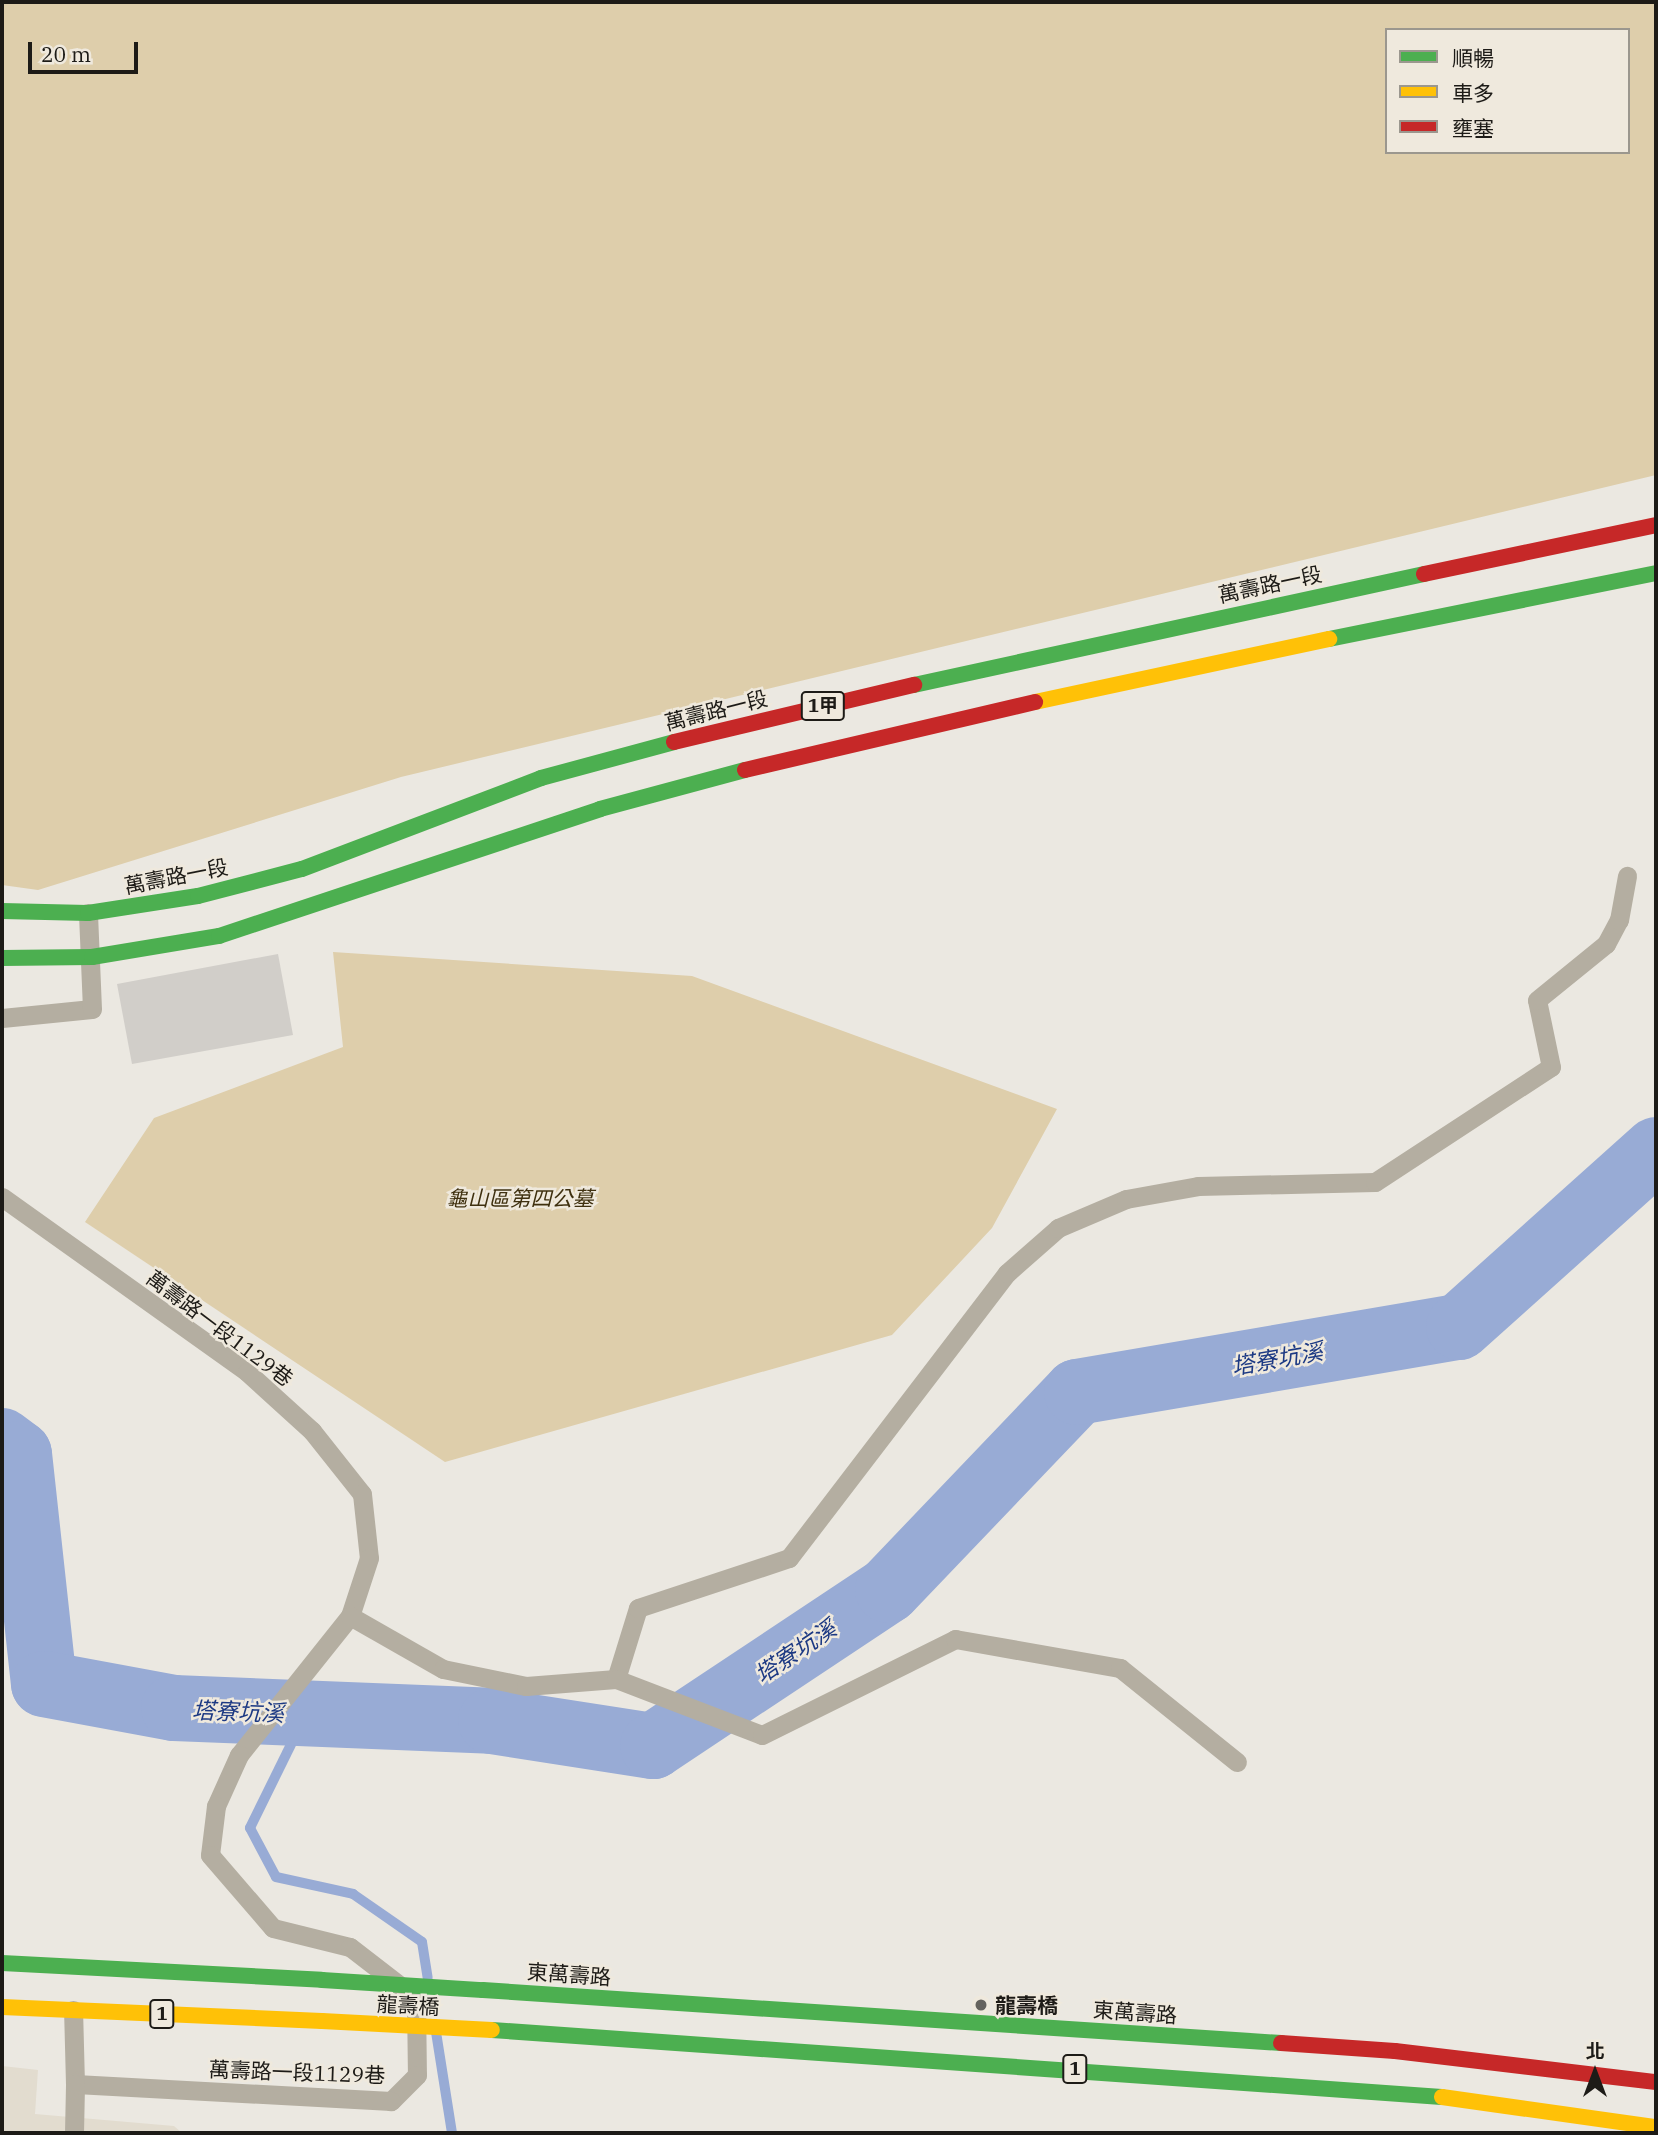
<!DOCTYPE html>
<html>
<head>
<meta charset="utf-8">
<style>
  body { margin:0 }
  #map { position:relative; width:1658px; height:2135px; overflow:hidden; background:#ebe8e1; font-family:"IBM Plex Serif","Noto Sans TC",serif }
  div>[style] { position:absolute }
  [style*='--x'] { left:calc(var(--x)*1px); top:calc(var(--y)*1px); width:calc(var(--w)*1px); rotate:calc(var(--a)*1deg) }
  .built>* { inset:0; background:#e2dccf }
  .green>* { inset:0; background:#deceab }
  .stream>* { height:10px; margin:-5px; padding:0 5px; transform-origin:5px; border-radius:5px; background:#98abd5 }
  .river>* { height:66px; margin:-33px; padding:0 33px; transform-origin:33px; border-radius:33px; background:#98abd5 }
  .building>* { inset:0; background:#d1cec9 }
  .lane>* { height:19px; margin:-9.5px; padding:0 9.5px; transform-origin:9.5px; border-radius:9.5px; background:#b4aea1 }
  .fast>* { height:16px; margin:-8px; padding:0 8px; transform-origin:8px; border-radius:8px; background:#4caf50 }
  .slow>* { height:16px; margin:-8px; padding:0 8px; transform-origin:8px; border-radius:8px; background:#ffc107 }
  .jam>* { height:16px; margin:-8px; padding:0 8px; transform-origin:8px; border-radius:8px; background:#c62828 }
  .fast-bridge>* { height:16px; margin:-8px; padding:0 8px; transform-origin:8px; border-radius:8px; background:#4caf50 }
  .slow-bridge>* { height:16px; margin:-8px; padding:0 8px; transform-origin:8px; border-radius:8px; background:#ffc107 }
  .dots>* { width:19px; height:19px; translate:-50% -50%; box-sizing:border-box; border:4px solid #efe9dd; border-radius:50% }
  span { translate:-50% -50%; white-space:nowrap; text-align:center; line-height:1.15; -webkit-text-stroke:5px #efe9dd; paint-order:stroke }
  .shield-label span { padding:2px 5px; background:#efe9dd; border:2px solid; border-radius:5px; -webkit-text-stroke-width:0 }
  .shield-label { font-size:19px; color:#1d1b17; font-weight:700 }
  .street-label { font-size:21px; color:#1d1b17 }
  .park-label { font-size:21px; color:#3f300f; font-style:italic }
  .poi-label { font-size:21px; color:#1d1b17; font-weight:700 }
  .left { translate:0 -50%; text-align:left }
  .water-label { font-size:23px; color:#1c3983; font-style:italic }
  .frame { position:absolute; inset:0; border:4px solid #1d1b17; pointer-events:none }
  .legend { position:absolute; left:1385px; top:28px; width:245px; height:126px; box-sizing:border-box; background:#efe9dd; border:2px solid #9b978e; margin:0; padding:9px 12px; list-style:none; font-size:21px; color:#1d1b17 }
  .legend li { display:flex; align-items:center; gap:14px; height:35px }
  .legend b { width:35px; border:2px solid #9b978e }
  .north { position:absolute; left:1560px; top:2037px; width:70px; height:70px; -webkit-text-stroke:5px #efe9dd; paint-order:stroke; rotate:0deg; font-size:19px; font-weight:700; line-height:28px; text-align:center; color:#1d1b17 }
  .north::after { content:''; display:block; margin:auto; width:24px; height:32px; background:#1d1b17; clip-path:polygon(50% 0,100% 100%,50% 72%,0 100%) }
  .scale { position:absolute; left:28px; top:42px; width:110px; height:32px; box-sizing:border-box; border:4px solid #1d1b17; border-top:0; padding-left:9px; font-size:21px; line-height:24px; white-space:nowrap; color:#1d1b17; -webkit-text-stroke:5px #efe9dd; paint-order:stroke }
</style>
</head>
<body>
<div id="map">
  <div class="built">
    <div style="clip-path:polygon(2px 2066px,38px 2070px,35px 2114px,174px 2126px,182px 2133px,2px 2133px)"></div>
  </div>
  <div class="green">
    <div style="clip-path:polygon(evenodd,2px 2px,1656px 2px,1656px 475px,401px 777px,38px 890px,2px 885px,2px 2px,1387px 30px,1628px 30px,1628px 152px,1387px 152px,1387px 30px)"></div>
    <div style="clip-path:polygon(333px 952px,692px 976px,1057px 1109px,992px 1228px,892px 1335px,445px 1462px,85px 1222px,154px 1118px,343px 1047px)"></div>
  </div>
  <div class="stream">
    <div style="--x:306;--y:1714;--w:127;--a:116.2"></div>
    <div style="--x:250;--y:1828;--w:55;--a:62"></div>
    <div style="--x:276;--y:1877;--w:79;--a:12.4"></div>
    <div style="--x:353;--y:1894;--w:84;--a:34.8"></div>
    <div style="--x:422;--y:1942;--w:36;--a:81"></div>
    <div style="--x:436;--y:2032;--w:102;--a:81"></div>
  </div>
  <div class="river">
    <div style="--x:2;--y:1441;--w:21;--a:37"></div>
    <div style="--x:19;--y:1454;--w:231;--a:83.8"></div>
    <div style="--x:44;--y:1684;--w:132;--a:10.5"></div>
    <div style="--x:174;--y:1708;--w:317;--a:2.3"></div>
    <div style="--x:491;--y:1721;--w:164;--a:8.8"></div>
    <div style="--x:653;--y:1746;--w:282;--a:-33.6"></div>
    <div style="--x:888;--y:1590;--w:274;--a:-46.3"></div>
    <div style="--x:1077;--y:1392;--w:387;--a:-9.7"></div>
    <div style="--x:1459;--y:1327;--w:265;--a:-41.9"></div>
  </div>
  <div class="building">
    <div style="clip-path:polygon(278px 954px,293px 1035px,132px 1064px,117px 984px)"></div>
  </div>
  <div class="lane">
    <div style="--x:2;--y:1018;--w:90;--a:-5.7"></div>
    <div style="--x:92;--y:1009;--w:96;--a:-92.4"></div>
    <div style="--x:2;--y:1197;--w:301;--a:35.5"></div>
    <div style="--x:247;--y:1372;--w:88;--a:42.2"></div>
    <div style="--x:312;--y:1431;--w:80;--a:51.6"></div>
    <div style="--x:362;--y:1494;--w:64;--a:83.8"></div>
    <div style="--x:369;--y:1558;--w:61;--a:108.1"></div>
    <div style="--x:350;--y:1616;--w:178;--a:128.6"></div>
    <div style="--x:239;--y:1755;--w:56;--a:114.3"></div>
    <div style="--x:216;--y:1806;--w:49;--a:97"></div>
    <div style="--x:210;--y:1855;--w:96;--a:49.2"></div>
    <div style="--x:273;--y:1928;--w:79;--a:13.9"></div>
    <div style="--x:350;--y:1947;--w:83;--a:37.7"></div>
    <div style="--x:416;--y:1998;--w:77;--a:89.3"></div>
    <div style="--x:417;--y:2075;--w:37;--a:135"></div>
    <div style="--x:391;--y:2101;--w:316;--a:-176.9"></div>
    <div style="--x:75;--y:2084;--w:74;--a:-91.5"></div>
    <div style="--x:350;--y:1616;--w:107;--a:29.7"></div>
    <div style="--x:443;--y:1669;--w:85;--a:11.6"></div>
    <div style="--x:526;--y:1686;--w:90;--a:-4.4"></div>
    <div style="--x:616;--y:1679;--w:74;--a:-72.8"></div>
    <div style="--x:638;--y:1608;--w:159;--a:-18.3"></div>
    <div style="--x:789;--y:1558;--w:359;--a:-52.6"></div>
    <div style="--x:1007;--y:1273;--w:68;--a:-41.4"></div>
    <div style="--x:1058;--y:1228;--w:74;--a:-23.1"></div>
    <div style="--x:1126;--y:1199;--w:73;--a:-10.2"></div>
    <div style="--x:1198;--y:1186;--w:177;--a:-1.3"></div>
    <div style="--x:1375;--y:1182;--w:210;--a:-33.2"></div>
    <div style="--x:1551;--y:1067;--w:68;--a:-101.8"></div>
    <div style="--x:1537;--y:1000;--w:89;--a:-39.1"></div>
    <div style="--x:1606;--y:944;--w:27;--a:-62"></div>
    <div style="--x:1619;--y:920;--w:45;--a:-79.7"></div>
    <div style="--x:616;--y:1679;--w:156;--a:21"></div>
    <div style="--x:762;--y:1735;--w:216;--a:-26.4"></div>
    <div style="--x:955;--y:1639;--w:168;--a:10"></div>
    <div style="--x:1120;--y:1668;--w:150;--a:38.8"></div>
    <div style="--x:74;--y:2133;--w:49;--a:-88.8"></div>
  </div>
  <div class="fast">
    <div style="--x:1329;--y:639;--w:334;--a:-11.4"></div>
    <div style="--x:914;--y:685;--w:522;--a:-12.28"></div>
    <div style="--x:2;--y:911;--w:86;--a:1.3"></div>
    <div style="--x:88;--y:913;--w:111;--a:-8.8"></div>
    <div style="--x:198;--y:896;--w:107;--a:-14.6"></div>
    <div style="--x:302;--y:869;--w:256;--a:-20.8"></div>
    <div style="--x:541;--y:778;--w:138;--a:-15.1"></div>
    <div style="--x:2;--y:958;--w:90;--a:-0.6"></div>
    <div style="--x:92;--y:957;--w:129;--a:-9.4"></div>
    <div style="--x:219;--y:936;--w:402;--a:-18.4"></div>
    <div style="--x:600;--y:809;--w:150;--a:-15.1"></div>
    <div style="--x:2;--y:1963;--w:320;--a:3"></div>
    <div style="--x:483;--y:1990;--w:800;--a:3.8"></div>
    <div style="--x:492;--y:2030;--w:952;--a:4.03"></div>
  </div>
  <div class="slow">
    <div style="--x:1035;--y:702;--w:301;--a:-12.1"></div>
    <div style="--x:2;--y:2007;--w:320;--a:2.5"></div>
    <div style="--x:1442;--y:2097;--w:216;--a:8"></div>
  </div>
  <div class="jam">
    <div style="--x:1424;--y:574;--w:237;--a:-11.9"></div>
    <div style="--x:674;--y:742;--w:247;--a:-13.4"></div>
    <div style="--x:745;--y:770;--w:298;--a:-13.2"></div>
    <div style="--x:1281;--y:2043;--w:114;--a:4"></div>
    <div style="--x:1395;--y:2051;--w:263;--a:6.8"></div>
  </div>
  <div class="fast-bridge">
    <div style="--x:322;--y:1980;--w:161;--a:3.6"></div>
  </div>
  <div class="slow-bridge">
    <div style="--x:322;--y:2021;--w:170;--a:3"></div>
  </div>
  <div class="dots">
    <div style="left:981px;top:2005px;background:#65635e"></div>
  </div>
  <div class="shield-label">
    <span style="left:823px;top:706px">1甲</span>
    <span style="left:162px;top:2014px">1</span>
    <span style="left:1075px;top:2069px">1</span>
  </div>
  <div class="street-label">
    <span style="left:1270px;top:584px;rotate:-12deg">萬壽路一段</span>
    <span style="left:716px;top:710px;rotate:-14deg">萬壽路一段</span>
    <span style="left:176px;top:876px;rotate:-11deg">萬壽路一段</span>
    <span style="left:220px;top:1328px;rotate:37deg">萬壽路一段1129巷</span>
    <span style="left:569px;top:1974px;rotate:4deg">東萬壽路</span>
    <span style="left:408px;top:2005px;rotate:3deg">龍壽橋</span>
    <span style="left:1135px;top:2012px;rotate:4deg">東萬壽路</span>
    <span style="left:297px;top:2072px;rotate:2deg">萬壽路一段1129巷</span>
  </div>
  <div class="park-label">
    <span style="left:520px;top:1198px">龜山區第四公墓</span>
  </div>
  <div class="poi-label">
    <span class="left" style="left:995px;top:2005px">龍壽橋</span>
  </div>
  <div class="water-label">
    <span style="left:1277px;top:1358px;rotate:-10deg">塔寮坑溪</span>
    <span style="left:795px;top:1651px;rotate:-34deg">塔寮坑溪</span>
    <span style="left:238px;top:1711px;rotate:2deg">塔寮坑溪</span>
  </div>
  <div class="frame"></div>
  <ul class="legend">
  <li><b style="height:9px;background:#4caf50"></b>順暢</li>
  <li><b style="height:9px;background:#ffc107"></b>車多</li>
  <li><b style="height:9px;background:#c62828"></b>壅塞</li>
  </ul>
  <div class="north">北</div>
  <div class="scale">20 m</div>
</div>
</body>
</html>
